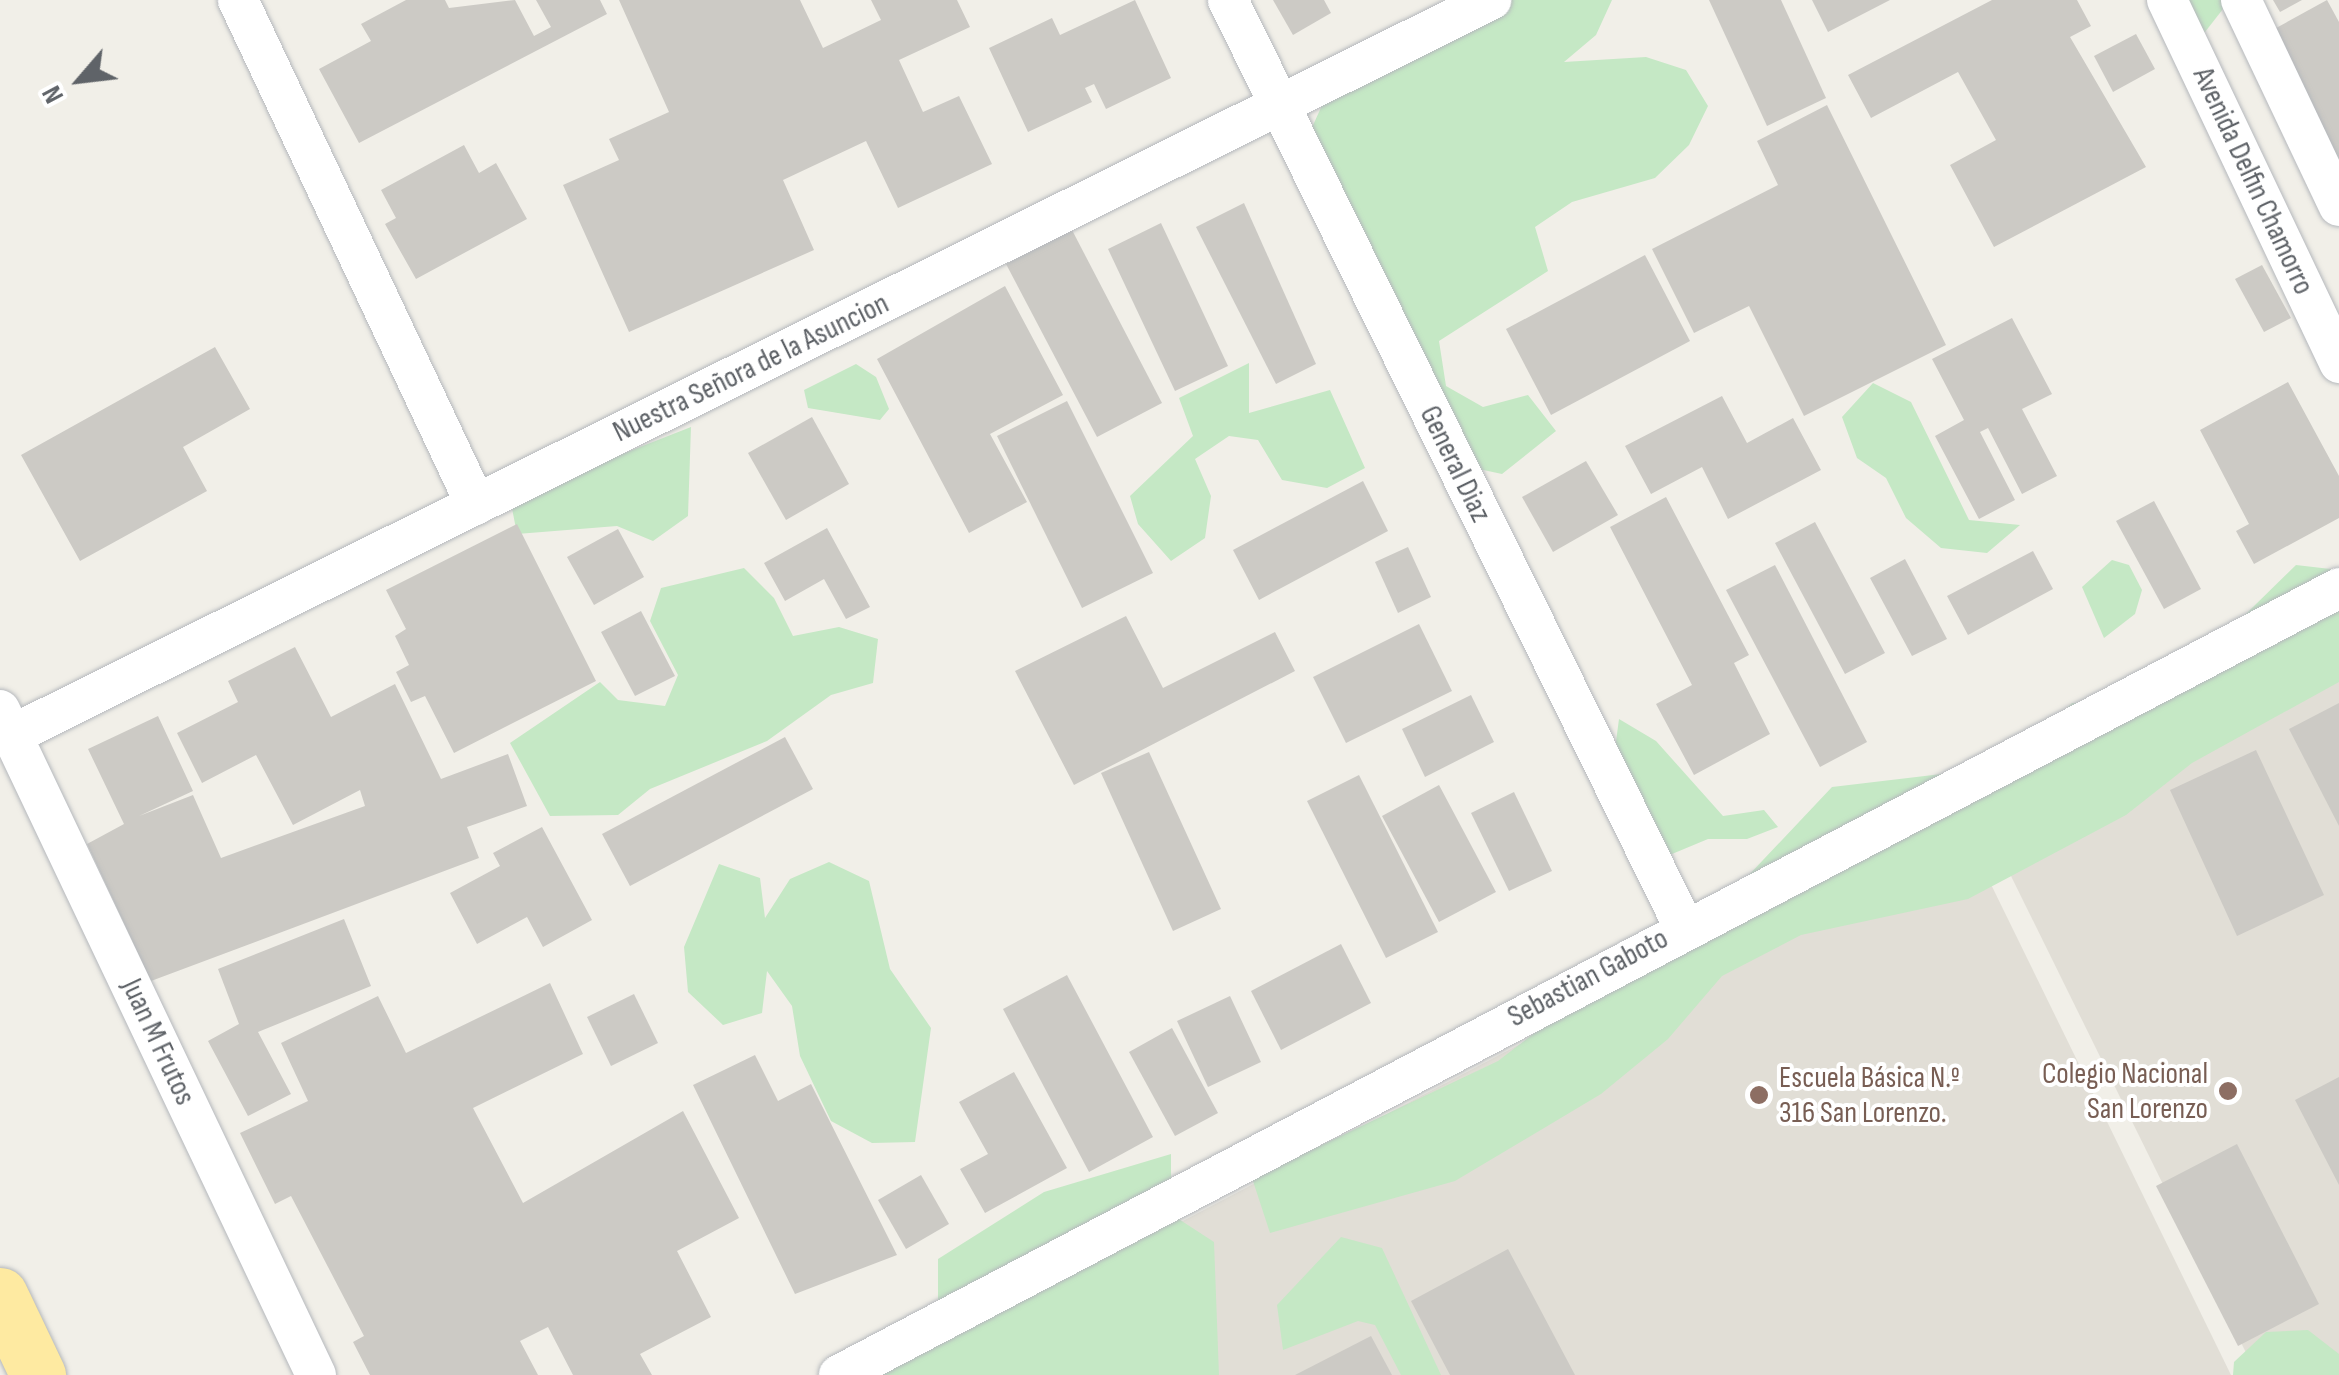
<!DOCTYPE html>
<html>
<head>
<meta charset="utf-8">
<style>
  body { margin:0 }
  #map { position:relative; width:2339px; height:1375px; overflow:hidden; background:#f1efe8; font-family:"Sofia Sans Condensed",sans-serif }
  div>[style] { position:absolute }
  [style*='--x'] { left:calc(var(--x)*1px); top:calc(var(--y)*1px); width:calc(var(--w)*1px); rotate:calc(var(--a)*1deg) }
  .education>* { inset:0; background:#e1ded6 }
  .green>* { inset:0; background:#c5e8c5 }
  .building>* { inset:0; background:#cccac5 }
  .roads { filter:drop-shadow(0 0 2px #b5b8bc) drop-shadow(0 0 2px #b5b8bc) }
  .minor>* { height:40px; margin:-20px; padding:0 20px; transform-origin:20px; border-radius:20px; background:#fff }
  .trunk>* { height:55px; margin:-27.5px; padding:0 27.5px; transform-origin:27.5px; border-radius:27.5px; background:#feeaa1 }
  .dots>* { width:28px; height:28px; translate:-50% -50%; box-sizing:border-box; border:5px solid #fff; border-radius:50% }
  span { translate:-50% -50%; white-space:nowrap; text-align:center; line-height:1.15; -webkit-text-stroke:8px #fff; paint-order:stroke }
  .street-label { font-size:30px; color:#5f6368 }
  .education-label { font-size:30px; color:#785e54 }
  .right { translate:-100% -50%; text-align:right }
  .left { translate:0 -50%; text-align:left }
  .north { position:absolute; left:30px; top:30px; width:100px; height:100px; -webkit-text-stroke:8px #fff; paint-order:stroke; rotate:242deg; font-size:28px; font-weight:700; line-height:40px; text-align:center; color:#5f6368 }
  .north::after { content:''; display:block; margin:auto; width:35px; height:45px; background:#5f6368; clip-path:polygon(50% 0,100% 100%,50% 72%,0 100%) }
</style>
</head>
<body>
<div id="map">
  <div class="education">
    <div style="clip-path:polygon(2339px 618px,2339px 1375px,2257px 1375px,1977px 807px)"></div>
    <div style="clip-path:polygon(1957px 815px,2231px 1375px,889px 1375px)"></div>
  </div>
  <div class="green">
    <div style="clip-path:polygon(1507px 0,1612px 0,1596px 35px,1564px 62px,1646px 57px,1686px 70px,1708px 106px,1689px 145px,1655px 178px,1572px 202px,1535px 227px,1548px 271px,1439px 341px,1446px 386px,1483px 407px,1528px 395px,1556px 431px,1502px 474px,1460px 465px,1309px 134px,1324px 101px)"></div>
    <div style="clip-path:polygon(2176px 0,2230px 0,2205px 32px,2186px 28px)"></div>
    <div style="clip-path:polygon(1249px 363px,1249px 413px,1330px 390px,1365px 468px,1327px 488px,1282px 480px,1258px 440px,1229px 436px,1195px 459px,1211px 496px,1205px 538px,1171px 561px,1138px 524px,1130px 496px,1193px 436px,1179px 398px)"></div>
    <div style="clip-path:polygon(856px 364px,876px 377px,889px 409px,880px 420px,808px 408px,804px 390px)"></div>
    <div style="clip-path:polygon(1873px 383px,1911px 402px,1969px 520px,2020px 525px,1987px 553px,1941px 548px,1906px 518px,1886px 478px,1857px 458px,1842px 417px)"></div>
    <div style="clip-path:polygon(691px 427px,688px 516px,653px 541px,617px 526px,517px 534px,510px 498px)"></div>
    <div style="clip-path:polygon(2112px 560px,2129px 565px,2142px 590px,2135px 614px,2104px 638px,2082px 587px)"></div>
    <div style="clip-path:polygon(2296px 565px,2339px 570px,2339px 682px,2192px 763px,2126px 815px,1968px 899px,1801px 935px,1722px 976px,1668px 1039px,1601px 1094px,1455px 1181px,1270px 1233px,1252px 1178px,1498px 1061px,1637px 954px,1712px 914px,1832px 787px,2009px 766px,2072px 703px,2157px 701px)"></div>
    <div style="clip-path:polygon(744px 568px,774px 598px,793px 636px,839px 627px,878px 639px,873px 683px,831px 695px,767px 741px,650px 789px,618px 815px,550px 816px,510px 743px,600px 682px,618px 700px,665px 706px,678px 675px,650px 621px,661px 588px)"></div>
    <div style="clip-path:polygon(1619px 719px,1656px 741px,1723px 816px,1764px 810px,1778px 827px,1747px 839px,1708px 839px,1660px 859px,1613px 764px)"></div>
    <div style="clip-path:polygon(829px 862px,869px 881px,890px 969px,931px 1028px,915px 1142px,872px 1143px,831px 1121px,800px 1056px,792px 1006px,767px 971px,762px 1013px,723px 1025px,688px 992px,684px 947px,719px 864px,760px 878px,765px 918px,790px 879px)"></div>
    <div style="clip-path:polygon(1171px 1154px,1171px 1214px,1214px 1242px,1219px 1375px,861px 1375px,938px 1326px,938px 1259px,1044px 1192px)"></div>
    <div style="clip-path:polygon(1341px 1237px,1382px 1248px,1441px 1375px,1401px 1375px,1375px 1325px,1358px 1321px,1283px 1350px,1277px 1305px)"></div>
    <div style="clip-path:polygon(2308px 1330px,2339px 1354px,2339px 1375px,2233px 1375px,2234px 1362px,2266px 1332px)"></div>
  </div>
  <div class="building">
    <div style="clip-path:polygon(406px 0,445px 0,449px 8px,515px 0,534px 36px,551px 27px,536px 0,600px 0,607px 14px,359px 143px,319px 69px,371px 41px,361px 24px)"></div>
    <div style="clip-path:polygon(619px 0,800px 0,823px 48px,881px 20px,871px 0,957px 0,970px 27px,899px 60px,923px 112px,959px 96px,992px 164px,898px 208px,866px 141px,783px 180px,814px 250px,629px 332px,563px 185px,619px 160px,609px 139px,669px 112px)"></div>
    <div style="clip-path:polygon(1135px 0,1171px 78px,1106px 109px,1094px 84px,1085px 88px,1092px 102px,1028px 132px,989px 48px,1052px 18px,1060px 35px)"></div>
    <div style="clip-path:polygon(1273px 0,1324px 0,1331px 13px,1293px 35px)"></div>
    <div style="clip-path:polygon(1709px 0,1781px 0,1826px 98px,1767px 126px)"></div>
    <div style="clip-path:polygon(1812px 0,1890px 0,1828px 32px)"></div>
    <div style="clip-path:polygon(1992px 0,2077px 0,2091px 26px,2070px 37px,2146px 167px,1994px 247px,1950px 165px,1996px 140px,1958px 72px,1871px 118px,1848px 75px)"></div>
    <div style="clip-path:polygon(2273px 0,2302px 0,2280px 12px)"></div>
    <div style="clip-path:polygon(2327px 0,2339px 22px,2339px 162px,2269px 32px)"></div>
    <div style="clip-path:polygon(2136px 34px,2155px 69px,2113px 92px,2094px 56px)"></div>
    <div style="clip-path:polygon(1827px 105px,1946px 345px,1804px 416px,1749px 306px,1694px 333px,1652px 249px,1778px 185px,1757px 141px)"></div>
    <div style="clip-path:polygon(464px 145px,479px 173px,496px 163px,527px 219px,416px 279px,385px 224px,396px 218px,381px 190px)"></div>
    <div style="clip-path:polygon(1244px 203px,1316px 364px,1276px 384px,1196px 227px)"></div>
    <div style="clip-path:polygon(1161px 223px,1228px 366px,1175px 391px,1108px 249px)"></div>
    <div style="clip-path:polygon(1072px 230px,1162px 403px,1097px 437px,1006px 264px)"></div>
    <div style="clip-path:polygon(1645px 255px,1690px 341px,1551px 415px,1506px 329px)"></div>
    <div style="clip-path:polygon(2262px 265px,2291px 318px,2264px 332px,2235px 279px)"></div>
    <div style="clip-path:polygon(1005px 286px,1063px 395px,990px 434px,1027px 502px,969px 533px,877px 359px)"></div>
    <div style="clip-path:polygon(2012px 318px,2052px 394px,2022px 409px,2057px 476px,2022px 494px,1988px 428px,1980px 432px,2015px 500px,1979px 519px,1935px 436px,1964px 420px,1932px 359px)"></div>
    <div style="clip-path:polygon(215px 347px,250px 409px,183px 447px,207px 491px,80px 561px,21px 455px)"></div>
    <div style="clip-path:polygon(2288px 382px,2339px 476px,2339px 518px,2254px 564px,2236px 531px,2249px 524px,2200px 430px)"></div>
    <div style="clip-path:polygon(1722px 396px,1747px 443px,1793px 418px,1821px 470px,1728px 519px,1702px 467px,1651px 494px,1625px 446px)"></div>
    <div style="clip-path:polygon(1067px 401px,1153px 573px,1082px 608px,997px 436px)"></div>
    <div style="clip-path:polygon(812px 417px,849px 484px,786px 520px,748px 453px)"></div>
    <div style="clip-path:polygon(1586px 461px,1618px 515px,1553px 552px,1522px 497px)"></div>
    <div style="clip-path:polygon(1363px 481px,1388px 531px,1259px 600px,1233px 550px)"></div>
    <div style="clip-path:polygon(1666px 497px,1749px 655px,1734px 663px,1770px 734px,1694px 775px,1656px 704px,1692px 685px,1610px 527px)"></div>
    <div style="clip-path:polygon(2154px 501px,2201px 589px,2164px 609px,2116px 521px)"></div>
    <div style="clip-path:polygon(1815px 522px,1885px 653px,1845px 674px,1775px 543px)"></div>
    <div style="clip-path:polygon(517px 524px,596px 681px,454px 753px,425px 696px,411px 702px,396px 672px,409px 665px,395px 636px,406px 629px,386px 590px)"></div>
    <div style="clip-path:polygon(827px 528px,870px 607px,846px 619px,824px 579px,785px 601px,764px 563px)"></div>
    <div style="clip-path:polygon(618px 529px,644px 577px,594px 605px,567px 557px)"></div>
    <div style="clip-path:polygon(1408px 547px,1431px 597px,1398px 613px,1375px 562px)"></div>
    <div style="clip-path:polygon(2033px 551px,2053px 589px,1968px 635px,1947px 596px)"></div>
    <div style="clip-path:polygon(1905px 559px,1947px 639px,1912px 656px,1870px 578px)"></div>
    <div style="clip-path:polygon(1775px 565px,1867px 742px,1820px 767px,1726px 590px)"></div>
    <div style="clip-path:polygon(641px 611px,675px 676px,635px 696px,601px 632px)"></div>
    <div style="clip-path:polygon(1126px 616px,1163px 688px,1275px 632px,1295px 671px,1074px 785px,1015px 671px)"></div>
    <div style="clip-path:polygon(1419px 624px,1452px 691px,1346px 743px,1313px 677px)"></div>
    <div style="clip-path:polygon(295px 647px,331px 717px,395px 684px,441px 779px,508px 754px,527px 806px,467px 827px,479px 858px,151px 981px,87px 844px,124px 824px,88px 749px,158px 716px,193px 791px,139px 816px,193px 795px,221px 858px,365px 806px,360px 790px,293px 825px,256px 755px,202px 783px,177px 733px,238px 702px,228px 681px)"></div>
    <div style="clip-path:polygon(1471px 695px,1494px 742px,1425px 777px,1402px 729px)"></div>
    <div style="clip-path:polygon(2339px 703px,2339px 826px,2289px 729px)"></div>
    <div style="clip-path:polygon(785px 737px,813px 789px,630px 886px,602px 834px)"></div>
    <div style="clip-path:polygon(2256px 750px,2324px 895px,2237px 936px,2170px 790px)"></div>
    <div style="clip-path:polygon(1149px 752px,1221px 909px,1173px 931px,1101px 773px)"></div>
    <div style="clip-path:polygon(1359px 775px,1438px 932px,1386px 958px,1307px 801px)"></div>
    <div style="clip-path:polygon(1439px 785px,1496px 892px,1439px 922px,1382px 816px)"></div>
    <div style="clip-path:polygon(1514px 792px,1552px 871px,1509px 891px,1471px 813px)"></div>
    <div style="clip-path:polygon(542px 827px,592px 920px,543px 947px,527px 917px,477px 944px,450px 893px,500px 866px,493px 853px)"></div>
    <div style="clip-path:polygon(344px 919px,371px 986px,258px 1032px,291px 1094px,248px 1116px,208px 1041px,239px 1024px,218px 969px)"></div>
    <div style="clip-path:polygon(1341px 944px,1371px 1003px,1281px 1050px,1251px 991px)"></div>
    <div style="clip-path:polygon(1067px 975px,1153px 1137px,1089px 1172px,1003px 1009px)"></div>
    <div style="clip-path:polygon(550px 983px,583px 1054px,473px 1108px,523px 1203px,683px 1111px,739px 1218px,677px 1251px,711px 1317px,640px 1354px,652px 1375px,573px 1375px,548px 1327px,520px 1341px,538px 1375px,370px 1375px,353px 1342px,364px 1336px,291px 1196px,275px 1204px,240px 1133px,308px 1101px,281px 1043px,378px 996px,406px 1053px)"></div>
    <div style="clip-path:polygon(634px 994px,658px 1043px,611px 1066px,587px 1017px)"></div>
    <div style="clip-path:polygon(1230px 996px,1261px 1062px,1208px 1087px,1177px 1021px)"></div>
    <div style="clip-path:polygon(1172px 1028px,1218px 1113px,1175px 1136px,1129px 1052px)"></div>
    <div style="clip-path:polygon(755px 1055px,778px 1101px,811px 1084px,897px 1255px,795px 1294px,693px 1085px)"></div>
    <div style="clip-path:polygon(1014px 1072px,1067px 1168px,985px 1213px,960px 1169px,988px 1154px,959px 1102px)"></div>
    <div style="clip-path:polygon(2339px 1077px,2339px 1185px,2295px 1100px)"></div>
    <div style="clip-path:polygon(2237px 1144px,2319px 1304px,2238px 1346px,2156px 1186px)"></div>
    <div style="clip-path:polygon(921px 1175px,949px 1224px,906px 1249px,878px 1200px)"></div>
    <div style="clip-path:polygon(1508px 1249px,1575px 1375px,1450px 1375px,1411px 1301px)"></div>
    <div style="clip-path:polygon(1371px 1336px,1392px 1375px,1295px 1375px)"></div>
  </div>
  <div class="roads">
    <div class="minor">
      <div style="--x:238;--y:0;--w:558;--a:64.77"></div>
      <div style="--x:1228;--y:0;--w:1033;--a:63.81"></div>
      <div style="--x:2167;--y:0;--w:402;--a:64.6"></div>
      <div style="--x:2241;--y:0;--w:228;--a:64.6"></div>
      <div style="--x:0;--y:710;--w:736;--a:64.58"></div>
      <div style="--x:12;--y:735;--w:1652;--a:-26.43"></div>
      <div style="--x:839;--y:1375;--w:1694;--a:-27.68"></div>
    </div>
    <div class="trunk">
      <div style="--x:0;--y:1295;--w:89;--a:64.6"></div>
    </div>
  </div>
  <div class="dots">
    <div style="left:2228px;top:1091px;background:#8d6e63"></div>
    <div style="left:1759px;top:1095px;background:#8d6e63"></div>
  </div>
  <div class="street-label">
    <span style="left:2253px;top:181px;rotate:65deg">Avenida Delfin Chamorro</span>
    <span style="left:751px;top:368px;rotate:-26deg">Nuestra Señora de la Asuncion</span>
    <span style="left:1455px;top:464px;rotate:64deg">General Diaz</span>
    <span style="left:1588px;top:978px;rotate:-28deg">Sebastian Gaboto</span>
    <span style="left:158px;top:1042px;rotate:65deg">Juan M Frutos</span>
  </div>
  <div class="education-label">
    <span class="right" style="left:2208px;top:1091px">Colegio Nacional<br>San Lorenzo</span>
    <span class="left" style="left:1779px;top:1095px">Escuela Básica N.º<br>316 San Lorenzo.</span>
  </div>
  <div class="north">N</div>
</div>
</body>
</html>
